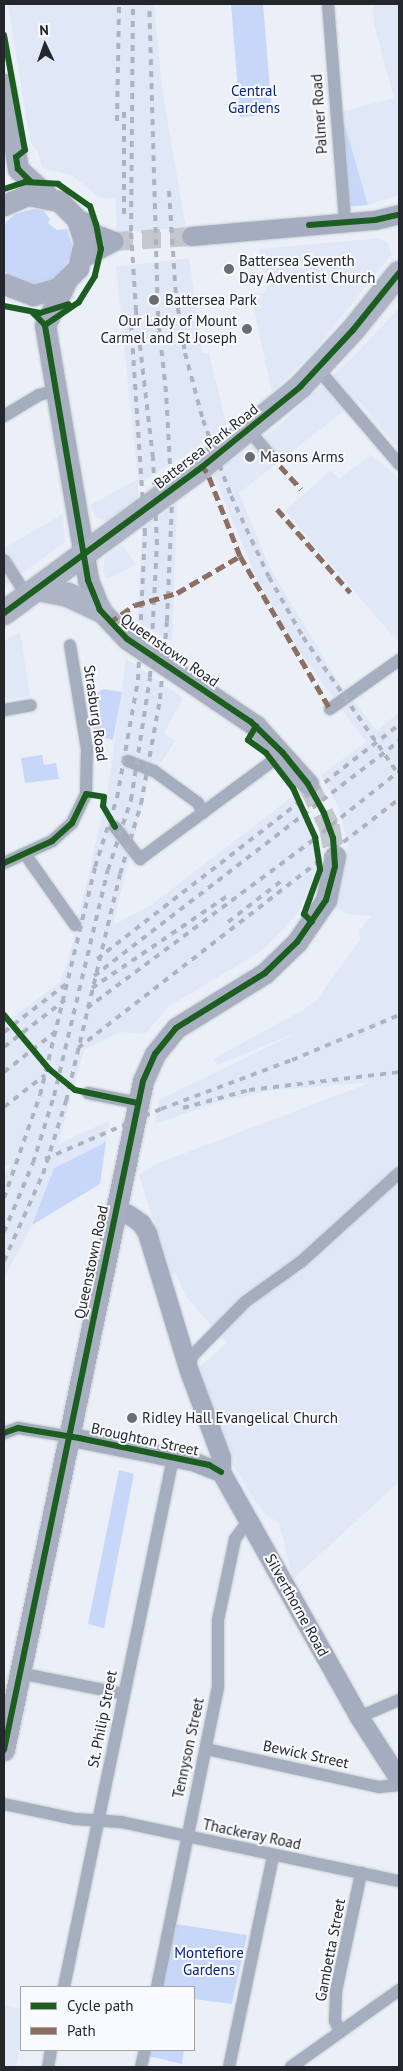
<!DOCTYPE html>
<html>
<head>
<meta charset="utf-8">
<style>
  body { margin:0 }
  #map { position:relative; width:403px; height:2071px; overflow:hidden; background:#ebeff7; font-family:"PT Sans",sans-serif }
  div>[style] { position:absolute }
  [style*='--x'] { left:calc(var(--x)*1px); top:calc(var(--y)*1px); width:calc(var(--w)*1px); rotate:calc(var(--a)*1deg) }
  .built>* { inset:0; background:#e0e8f8 }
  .green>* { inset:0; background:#c7d7fa }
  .secondary-tunnel>* { height:19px; margin-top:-9.5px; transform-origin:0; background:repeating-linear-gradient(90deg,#c3c7ce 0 19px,transparent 0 28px) }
  .primary-tunnel>* { height:21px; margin-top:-10.5px; transform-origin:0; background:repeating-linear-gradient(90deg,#c3c7ce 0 21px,transparent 0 32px) }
  .roads { filter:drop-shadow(0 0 1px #c8ccd1) drop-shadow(0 0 1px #c8ccd1) }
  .street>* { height:12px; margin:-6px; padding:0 6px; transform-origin:6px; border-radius:6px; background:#a5aebf }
  .secondary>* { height:19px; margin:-9.5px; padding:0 9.5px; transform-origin:9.5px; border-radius:9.5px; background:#a4adbf }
  .primary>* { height:21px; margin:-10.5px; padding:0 10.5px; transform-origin:10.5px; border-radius:10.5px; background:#a8afc1 }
  .highway>* { height:24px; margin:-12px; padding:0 12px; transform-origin:12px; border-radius:12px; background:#acb4c6 }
  .rail>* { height:4px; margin-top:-2px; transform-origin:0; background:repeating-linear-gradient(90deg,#aeb3bf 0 6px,transparent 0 12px) }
  .quiet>* { height:5px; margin-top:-2.5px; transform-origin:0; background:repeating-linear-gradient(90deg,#8d6e63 0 10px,transparent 0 15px) }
  .cycleway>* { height:6px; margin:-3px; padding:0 3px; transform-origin:3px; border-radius:3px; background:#1b5e20 }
  .dots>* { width:14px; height:14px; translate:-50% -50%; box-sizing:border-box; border:2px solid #f9fafd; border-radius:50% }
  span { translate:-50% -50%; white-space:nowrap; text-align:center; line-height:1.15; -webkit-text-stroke:4px #f9fafd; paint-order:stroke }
  .park-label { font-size:15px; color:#07227c }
  .street-label { font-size:15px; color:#23262b }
  .poi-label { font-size:15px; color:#23262b }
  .left { translate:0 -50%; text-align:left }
  .right { translate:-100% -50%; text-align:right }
  .frame { position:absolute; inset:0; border:5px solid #23262b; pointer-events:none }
  .legend { position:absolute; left:20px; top:1986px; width:175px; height:65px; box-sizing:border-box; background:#f9fafd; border:1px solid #a3a5a9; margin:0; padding:6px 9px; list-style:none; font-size:15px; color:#23262b }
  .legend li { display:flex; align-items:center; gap:10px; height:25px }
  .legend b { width:25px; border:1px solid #a3a5a9 }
  .north { position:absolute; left:20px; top:20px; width:50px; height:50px; -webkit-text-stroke:4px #f9fafd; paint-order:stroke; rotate:357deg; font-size:14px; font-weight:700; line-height:20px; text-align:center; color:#23262b }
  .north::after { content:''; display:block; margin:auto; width:18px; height:22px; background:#23262b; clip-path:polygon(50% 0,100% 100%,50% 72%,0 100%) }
</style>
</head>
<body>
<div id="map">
  <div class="built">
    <div style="clip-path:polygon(8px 4px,154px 4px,162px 89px,186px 228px,117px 232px,115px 199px,98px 197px,72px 175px,43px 169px,37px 150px,30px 142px)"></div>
    <div style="clip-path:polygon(373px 4px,399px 4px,399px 195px,368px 205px,341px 112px,394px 98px,374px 24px)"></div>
    <div style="clip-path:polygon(379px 238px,388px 243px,391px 255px,313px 352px,272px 392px,251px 295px,267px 292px,259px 249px)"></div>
    <div style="clip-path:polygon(189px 258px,203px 353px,209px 353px,227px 427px,138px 485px,138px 503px,109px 522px,96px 517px,90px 505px,138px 479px,116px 267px)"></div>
    <div style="clip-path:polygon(399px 308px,399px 449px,358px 400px,239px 493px,271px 570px,336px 678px,377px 731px,399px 712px,399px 1482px,293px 1579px,279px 1523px,264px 1513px,255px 1501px,226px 1454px,198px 1369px,226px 1343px,185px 1295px,176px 1274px,171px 1275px,139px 1175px,156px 1164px,372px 1082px,268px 1091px,218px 1102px,155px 1124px,159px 1100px,301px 1031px,217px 1065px,213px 1059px,303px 1010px,317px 999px,360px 940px,359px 931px,371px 916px,347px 914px,336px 907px,348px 845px,339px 808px,321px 775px,366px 742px,296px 647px,259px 584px,213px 474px,277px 427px,355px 355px)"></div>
    <div style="clip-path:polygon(371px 455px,399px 478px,399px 643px,285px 511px,331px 470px,339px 479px)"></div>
    <div style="clip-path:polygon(177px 503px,176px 534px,172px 642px,138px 622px,142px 529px)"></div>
    <div style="clip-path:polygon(63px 514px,65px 542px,4px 587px,4px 548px)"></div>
    <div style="clip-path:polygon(123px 545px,136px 565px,107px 579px,103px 571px,105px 557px)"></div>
    <div style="clip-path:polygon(20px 632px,30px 696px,4px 700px,4px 641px)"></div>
    <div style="clip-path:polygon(126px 658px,183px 698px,164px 733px,175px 741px,161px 763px,153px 760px,113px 925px,150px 906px,293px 796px,313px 840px,317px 870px,299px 912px,263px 950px,168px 1007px,145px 1034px,120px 1032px,84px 1050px,58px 1144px,110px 1120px,106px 1142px,54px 1168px,32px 1225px,4px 1278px,4px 1175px,12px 1164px,4px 1168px,4px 1024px,60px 982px,68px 962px,108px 790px)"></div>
    <div style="clip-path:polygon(4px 2005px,21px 2009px,21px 2041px,16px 2067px,4px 2067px)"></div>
  </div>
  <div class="green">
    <div style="clip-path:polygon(231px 4px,263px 4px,272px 114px,240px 117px)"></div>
    <div style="clip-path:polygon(341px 112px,368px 205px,346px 207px)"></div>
    <div style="clip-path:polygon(33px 209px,43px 210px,50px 219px,48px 223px,57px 230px,67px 229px,72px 244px,70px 258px,56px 278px,32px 285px,13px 278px,4px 270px,4px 224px,15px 214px)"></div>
    <div style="clip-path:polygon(103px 689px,122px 692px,113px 740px,95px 735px,87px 700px)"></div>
    <div style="clip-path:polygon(42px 755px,44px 765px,56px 763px,59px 779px,25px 783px,21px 758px)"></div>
    <div style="clip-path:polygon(106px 1142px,100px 1184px,32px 1225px,54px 1168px)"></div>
    <div style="clip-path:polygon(119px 1470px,134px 1474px,104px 1628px,88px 1624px)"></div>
    <div style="clip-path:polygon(175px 1924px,247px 1935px,232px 2004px,194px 1999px,194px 1987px,162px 1987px)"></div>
    <div style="clip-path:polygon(150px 2050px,184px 2050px,182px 2064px,149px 2056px)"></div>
  </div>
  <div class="secondary-tunnel">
    <div style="--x:114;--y:241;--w:77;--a:-3.7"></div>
  </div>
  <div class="primary-tunnel">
    <div style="--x:308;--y:784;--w:46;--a:62.9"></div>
    <div style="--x:329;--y:825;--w:32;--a:79"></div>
  </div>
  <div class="roads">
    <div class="street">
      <div style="--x:328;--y:4;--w:219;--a:85.5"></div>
      <div style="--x:318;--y:369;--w:125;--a:49.5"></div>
      <div style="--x:4;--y:416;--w:41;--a:-31"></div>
      <div style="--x:39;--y:395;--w:20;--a:-15"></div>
      <div style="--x:248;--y:429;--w:34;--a:50"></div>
      <div style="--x:4;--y:560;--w:43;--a:57.4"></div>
      <div style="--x:330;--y:709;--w:85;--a:-35.4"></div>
      <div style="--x:4;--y:710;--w:27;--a:-10"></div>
      <div style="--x:128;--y:761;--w:28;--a:21"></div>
      <div style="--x:154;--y:771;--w:54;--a:36"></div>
      <div style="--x:198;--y:803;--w:11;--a:63"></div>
      <div style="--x:115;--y:827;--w:41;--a:52"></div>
      <div style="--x:140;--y:859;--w:178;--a:-36.5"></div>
      <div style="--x:25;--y:854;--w:87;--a:54.8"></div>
      <div style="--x:4;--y:863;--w:53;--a:-24.6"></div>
      <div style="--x:52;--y:841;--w:27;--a:-42"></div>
      <div style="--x:72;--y:823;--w:32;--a:-64"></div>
      <div style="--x:86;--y:794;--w:45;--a:-88.7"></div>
      <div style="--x:87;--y:749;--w:105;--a:-99.3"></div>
      <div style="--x:88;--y:1093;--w:51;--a:11.3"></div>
      <div style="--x:188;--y:1367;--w:13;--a:-67"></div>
      <div style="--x:193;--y:1355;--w:74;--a:-45.5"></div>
      <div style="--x:245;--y:1302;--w:70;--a:-35.7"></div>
      <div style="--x:302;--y:1261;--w:131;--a:-42.2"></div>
      <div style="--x:4;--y:1433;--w:15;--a:-20"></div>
      <div style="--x:18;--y:1428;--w:50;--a:9.3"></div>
      <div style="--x:19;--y:1673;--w:107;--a:11.3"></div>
      <div style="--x:359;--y:1717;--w:43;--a:-23"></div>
      <div style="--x:206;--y:1749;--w:177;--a:12.4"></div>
      <div style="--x:379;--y:1787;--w:20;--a:-6"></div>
      <div style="--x:4;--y:1804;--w:73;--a:11.9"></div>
      <div style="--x:75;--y:1819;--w:46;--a:3.7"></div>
      <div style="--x:121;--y:1822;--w:284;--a:12"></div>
      <div style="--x:64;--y:1987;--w:540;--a:-78.36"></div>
      <div style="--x:157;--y:1987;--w:307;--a:-78.5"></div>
      <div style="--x:218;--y:1686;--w:66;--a:-90"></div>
      <div style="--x:218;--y:1620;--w:83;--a:-78.1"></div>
      <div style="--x:235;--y:1539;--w:24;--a:-54"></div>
      <div style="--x:340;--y:2032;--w:12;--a:-114"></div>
      <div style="--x:335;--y:2021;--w:30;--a:-88"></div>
      <div style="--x:336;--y:1991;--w:121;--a:-78"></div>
      <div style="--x:48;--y:2067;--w:17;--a:-80"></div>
      <div style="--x:141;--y:2067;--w:17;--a:-77"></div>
      <div style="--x:229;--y:2067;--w:216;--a:-78.2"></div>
      <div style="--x:291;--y:2067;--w:133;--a:-35.5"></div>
    </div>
    <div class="secondary">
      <div style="--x:77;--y:219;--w:9;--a:21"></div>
      <div style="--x:85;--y:222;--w:14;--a:54"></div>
      <div style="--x:93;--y:233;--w:22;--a:21"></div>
      <div style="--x:191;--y:236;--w:185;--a:-5"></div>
      <div style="--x:375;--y:220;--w:25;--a:-14"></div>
      <div style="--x:82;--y:258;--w:36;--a:-28"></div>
      <div style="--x:114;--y:1211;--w:14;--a:12"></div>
      <div style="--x:128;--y:1214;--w:16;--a:35"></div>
      <div style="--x:141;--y:1223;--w:12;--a:59"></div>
      <div style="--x:147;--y:1233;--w:144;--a:73.1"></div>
      <div style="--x:189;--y:1371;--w:92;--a:69.6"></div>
      <div style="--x:221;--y:1457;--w:15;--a:90"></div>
      <div style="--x:221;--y:1472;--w:281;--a:60.6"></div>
      <div style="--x:359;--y:1717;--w:74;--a:57.2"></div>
      <div style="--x:67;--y:1436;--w:127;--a:11.3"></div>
      <div style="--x:192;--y:1461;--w:31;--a:21"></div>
    </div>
    <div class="primary">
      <div style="--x:4;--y:84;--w:86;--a:80.6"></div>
      <div style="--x:18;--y:169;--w:40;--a:42"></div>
      <div style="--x:4;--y:205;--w:26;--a:-23"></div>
      <div style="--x:28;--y:195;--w:32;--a:11"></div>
      <div style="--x:59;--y:201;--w:25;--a:45"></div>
      <div style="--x:77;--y:219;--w:24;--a:73"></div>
      <div style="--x:84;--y:242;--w:27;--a:103"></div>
      <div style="--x:78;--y:268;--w:28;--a:135"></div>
      <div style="--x:58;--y:288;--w:26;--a:164"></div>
      <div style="--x:33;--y:295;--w:31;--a:-159"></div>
      <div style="--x:65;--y:284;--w:46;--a:116"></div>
      <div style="--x:45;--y:325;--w:259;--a:80.4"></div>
      <div style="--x:88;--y:580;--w:32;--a:68"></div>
      <div style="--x:100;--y:610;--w:40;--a:47"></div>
      <div style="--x:127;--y:639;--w:156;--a:34"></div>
      <div style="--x:256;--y:726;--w:78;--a:48.1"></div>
      <div style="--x:4;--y:1750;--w:683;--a:-78.26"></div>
      <div style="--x:143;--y:1081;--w:30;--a:-66"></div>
      <div style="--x:155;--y:1054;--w:33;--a:-51"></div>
      <div style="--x:176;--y:1028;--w:105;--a:-31.7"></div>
      <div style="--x:265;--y:973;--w:45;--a:-44.1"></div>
      <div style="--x:297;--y:942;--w:51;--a:-55.4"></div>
      <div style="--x:326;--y:900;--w:45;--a:-78.4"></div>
    </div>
    <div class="highway">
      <div style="--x:38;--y:589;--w:31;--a:11"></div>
      <div style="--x:68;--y:595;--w:35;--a:25"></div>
      <div style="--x:4;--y:613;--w:246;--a:-36.4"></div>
      <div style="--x:202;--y:467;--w:127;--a:-39.2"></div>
      <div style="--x:300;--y:387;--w:78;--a:-47.1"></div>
      <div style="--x:353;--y:330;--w:73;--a:-51.1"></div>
    </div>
  </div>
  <div class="rail">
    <div style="--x:117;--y:121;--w:117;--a:-89"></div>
    <div style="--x:169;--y:191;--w:105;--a:86.2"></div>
    <div style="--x:176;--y:296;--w:58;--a:81"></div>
    <div style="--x:185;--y:353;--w:69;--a:75"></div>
    <div style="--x:203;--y:420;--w:81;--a:69.8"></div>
    <div style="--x:231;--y:496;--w:89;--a:64.9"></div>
    <div style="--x:269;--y:577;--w:69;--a:60.5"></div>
    <div style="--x:303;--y:637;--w:168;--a:55.2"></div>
    <div style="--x:124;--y:214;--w:105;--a:-90"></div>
    <div style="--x:228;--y:922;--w:66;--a:-37.6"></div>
    <div style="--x:97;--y:959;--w:382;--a:-37.8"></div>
    <div style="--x:94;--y:976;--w:385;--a:-37.6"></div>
    <div style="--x:92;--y:988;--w:162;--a:-34.2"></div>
    <div style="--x:87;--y:1008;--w:282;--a:-36.6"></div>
    <div style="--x:313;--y:840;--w:110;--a:-38.7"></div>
    <div style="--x:4;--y:1032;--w:83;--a:-37.7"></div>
    <div style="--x:4;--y:1047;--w:77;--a:-37.6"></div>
    <div style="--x:78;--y:1048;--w:406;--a:-37.8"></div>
    <div style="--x:4;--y:1072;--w:70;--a:-38"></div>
    <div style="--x:4;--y:1107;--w:52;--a:-38"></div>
    <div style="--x:183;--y:1108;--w:68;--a:-15.3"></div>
    <div style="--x:249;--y:1090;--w:151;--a:-6.8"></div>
    <div style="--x:45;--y:1159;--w:126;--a:-23.3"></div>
    <div style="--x:161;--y:1109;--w:140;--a:-20.5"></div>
    <div style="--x:292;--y:1060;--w:116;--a:-22.8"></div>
    <div style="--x:4;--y:1198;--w:109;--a:-70.7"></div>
    <div style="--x:40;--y:1095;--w:235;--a:-76.4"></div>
    <div style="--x:95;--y:867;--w:72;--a:-72.3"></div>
    <div style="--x:117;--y:798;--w:120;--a:-79.9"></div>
    <div style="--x:138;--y:680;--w:146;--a:-87.3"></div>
    <div style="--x:145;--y:534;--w:210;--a:-93.8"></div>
    <div style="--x:4;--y:1232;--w:75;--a:-67.2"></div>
    <div style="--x:33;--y:1163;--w:70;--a:-72.6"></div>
    <div style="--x:54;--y:1096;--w:232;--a:-76.6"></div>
    <div style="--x:108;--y:870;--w:74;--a:-71.8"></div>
    <div style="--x:131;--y:800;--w:124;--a:-81.2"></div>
    <div style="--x:150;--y:677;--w:132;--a:-87"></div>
    <div style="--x:157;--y:545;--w:87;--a:-92.6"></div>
    <div style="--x:153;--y:458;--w:148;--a:-96.6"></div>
    <div style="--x:136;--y:311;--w:80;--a:-93.6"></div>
    <div style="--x:131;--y:231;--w:227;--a:-89.5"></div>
    <div style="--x:4;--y:1261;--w:95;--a:-65.9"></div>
    <div style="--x:43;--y:1174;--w:77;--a:-72.5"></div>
    <div style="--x:66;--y:1101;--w:233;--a:-76.6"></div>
    <div style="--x:120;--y:874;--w:73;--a:-73.3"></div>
    <div style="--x:141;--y:804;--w:107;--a:-79.7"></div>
    <div style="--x:160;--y:699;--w:78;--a:-84.9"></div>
    <div style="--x:167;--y:621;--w:121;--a:-87.6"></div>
    <div style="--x:172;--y:500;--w:108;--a:-93.2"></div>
    <div style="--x:166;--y:392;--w:75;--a:-96.1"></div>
    <div style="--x:158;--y:317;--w:313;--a:-91.6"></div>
  </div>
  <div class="quiet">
    <div style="--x:270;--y:455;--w:46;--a:47.6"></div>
    <div style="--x:277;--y:509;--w:111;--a:48.7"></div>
    <div style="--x:240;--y:556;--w:178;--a:59.5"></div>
    <div style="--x:109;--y:623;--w:32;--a:-35"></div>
    <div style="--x:135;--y:605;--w:44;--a:-15.9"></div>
    <div style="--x:177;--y:593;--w:73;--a:-30.4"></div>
    <div style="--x:240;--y:556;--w:90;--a:-111.4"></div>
    <div style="--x:207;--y:472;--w:7;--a:-135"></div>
  </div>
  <div class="cycleway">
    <div style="--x:4;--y:35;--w:117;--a:79.7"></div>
    <div style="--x:25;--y:150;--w:11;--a:142"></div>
    <div style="--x:16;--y:157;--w:12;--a:81"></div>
    <div style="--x:18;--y:169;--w:18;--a:45"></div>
    <div style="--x:4;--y:189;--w:22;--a:-18"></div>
    <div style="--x:25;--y:182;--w:33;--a:3"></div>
    <div style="--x:58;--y:184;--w:39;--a:35"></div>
    <div style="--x:90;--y:206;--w:19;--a:72"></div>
    <div style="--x:96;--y:224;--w:25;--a:79"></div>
    <div style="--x:101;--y:249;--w:28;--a:103"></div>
    <div style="--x:95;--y:276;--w:31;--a:122"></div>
    <div style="--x:79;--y:302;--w:41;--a:145.9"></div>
    <div style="--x:309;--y:225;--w:66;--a:-4.3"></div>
    <div style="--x:375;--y:220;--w:22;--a:-13"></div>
    <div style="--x:4;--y:306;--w:37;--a:11"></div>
    <div style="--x:40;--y:313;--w:30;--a:-17"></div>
    <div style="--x:4;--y:613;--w:246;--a:-36.4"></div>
    <div style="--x:202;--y:467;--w:127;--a:-39.2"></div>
    <div style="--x:300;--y:387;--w:78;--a:-47.1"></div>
    <div style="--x:353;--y:330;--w:73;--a:-51.1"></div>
    <div style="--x:256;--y:726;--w:16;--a:120"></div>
    <div style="--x:248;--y:740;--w:22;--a:36"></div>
    <div style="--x:266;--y:753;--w:44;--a:52.4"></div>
    <div style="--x:293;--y:788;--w:54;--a:65.8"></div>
    <div style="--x:315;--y:837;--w:33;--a:81"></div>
    <div style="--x:320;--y:870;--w:47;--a:110"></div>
    <div style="--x:304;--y:914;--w:11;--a:45"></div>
    <div style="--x:4;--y:863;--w:53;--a:-24.6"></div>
    <div style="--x:52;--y:841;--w:27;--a:-42"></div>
    <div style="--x:72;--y:823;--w:32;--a:-64"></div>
    <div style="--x:86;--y:794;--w:18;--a:9"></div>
    <div style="--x:104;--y:797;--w:9;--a:96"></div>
    <div style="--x:103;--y:806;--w:24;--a:60"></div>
    <div style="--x:4;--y:1015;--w:70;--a:50.2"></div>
    <div style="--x:49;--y:1069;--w:33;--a:39"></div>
    <div style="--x:75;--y:1090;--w:64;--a:11.7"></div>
    <div style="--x:4;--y:1433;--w:15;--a:-20"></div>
    <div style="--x:18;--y:1428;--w:62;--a:9.3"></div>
    <div style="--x:79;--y:1438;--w:133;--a:11.7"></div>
    <div style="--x:209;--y:1465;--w:14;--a:30"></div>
    <div style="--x:4;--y:1750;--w:683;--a:-78.26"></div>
    <div style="--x:143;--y:1081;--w:30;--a:-66"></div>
    <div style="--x:155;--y:1054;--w:33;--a:-51"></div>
    <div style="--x:176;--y:1028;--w:105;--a:-31.7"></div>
    <div style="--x:265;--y:973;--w:45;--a:-44.1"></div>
    <div style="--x:297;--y:942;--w:51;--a:-55.4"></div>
    <div style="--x:326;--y:900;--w:35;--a:-75"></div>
    <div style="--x:335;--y:866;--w:28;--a:-94"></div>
    <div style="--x:333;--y:838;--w:27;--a:-110"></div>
    <div style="--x:324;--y:813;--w:33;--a:-119"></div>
    <div style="--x:308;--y:784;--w:40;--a:-129"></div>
    <div style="--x:283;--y:753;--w:45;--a:-135.9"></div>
    <div style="--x:251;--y:722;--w:149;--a:-146.2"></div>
    <div style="--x:127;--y:639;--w:40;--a:-133"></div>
    <div style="--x:100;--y:610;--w:32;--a:-112"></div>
    <div style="--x:88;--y:580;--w:259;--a:-99.6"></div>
    <div style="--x:45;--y:325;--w:17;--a:-135"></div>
  </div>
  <div class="dots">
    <div style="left:229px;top:269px;background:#696c72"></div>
    <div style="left:154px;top:300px;background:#696c72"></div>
    <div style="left:247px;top:329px;background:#696c72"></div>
    <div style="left:250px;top:457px;background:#696c72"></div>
    <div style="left:132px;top:1418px;background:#696c72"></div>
  </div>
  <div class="park-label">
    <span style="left:254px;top:99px">Central<br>Gardens</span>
    <span style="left:209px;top:1961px">Montefiore<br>Gardens</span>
  </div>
  <div class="street-label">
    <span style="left:319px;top:114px;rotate:-94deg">Palmer Road</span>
    <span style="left:206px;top:446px;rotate:-38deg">Battersea Park Road</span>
    <span style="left:170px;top:650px;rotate:35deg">Queenstown Road</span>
    <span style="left:96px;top:713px;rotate:82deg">Strasburg Road</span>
    <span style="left:91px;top:1262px;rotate:-78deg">Queenstown Road</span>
    <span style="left:145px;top:1439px;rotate:12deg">Broughton Street</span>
    <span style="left:297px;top:1605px;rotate:61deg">Silverthorne Road</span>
    <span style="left:102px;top:1719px;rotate:-79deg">St. Philip Street</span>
    <span style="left:188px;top:1748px;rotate:-78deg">Tennyson Street</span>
    <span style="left:306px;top:1754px;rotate:12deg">Bewick Street</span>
    <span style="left:252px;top:1834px;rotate:12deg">Thackeray Road</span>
    <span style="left:330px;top:1950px;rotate:-79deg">Gambetta Street</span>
  </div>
  <div class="poi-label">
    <span class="left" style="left:239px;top:269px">Battersea Seventh<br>Day Adventist Church</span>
    <span class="left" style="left:165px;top:300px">Battersea Park</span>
    <span class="right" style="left:237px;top:329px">Our Lady of Mount<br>Carmel and St Joseph</span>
    <span class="left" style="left:260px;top:457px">Masons Arms</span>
    <span class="left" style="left:142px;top:1418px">Ridley Hall Evangelical Church</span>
  </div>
  <div class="frame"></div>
  <ul class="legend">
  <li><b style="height:6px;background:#1b5e20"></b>Cycle path</li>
  <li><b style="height:6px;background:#8d6e63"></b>Path</li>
  </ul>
  <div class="north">N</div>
</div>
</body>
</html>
